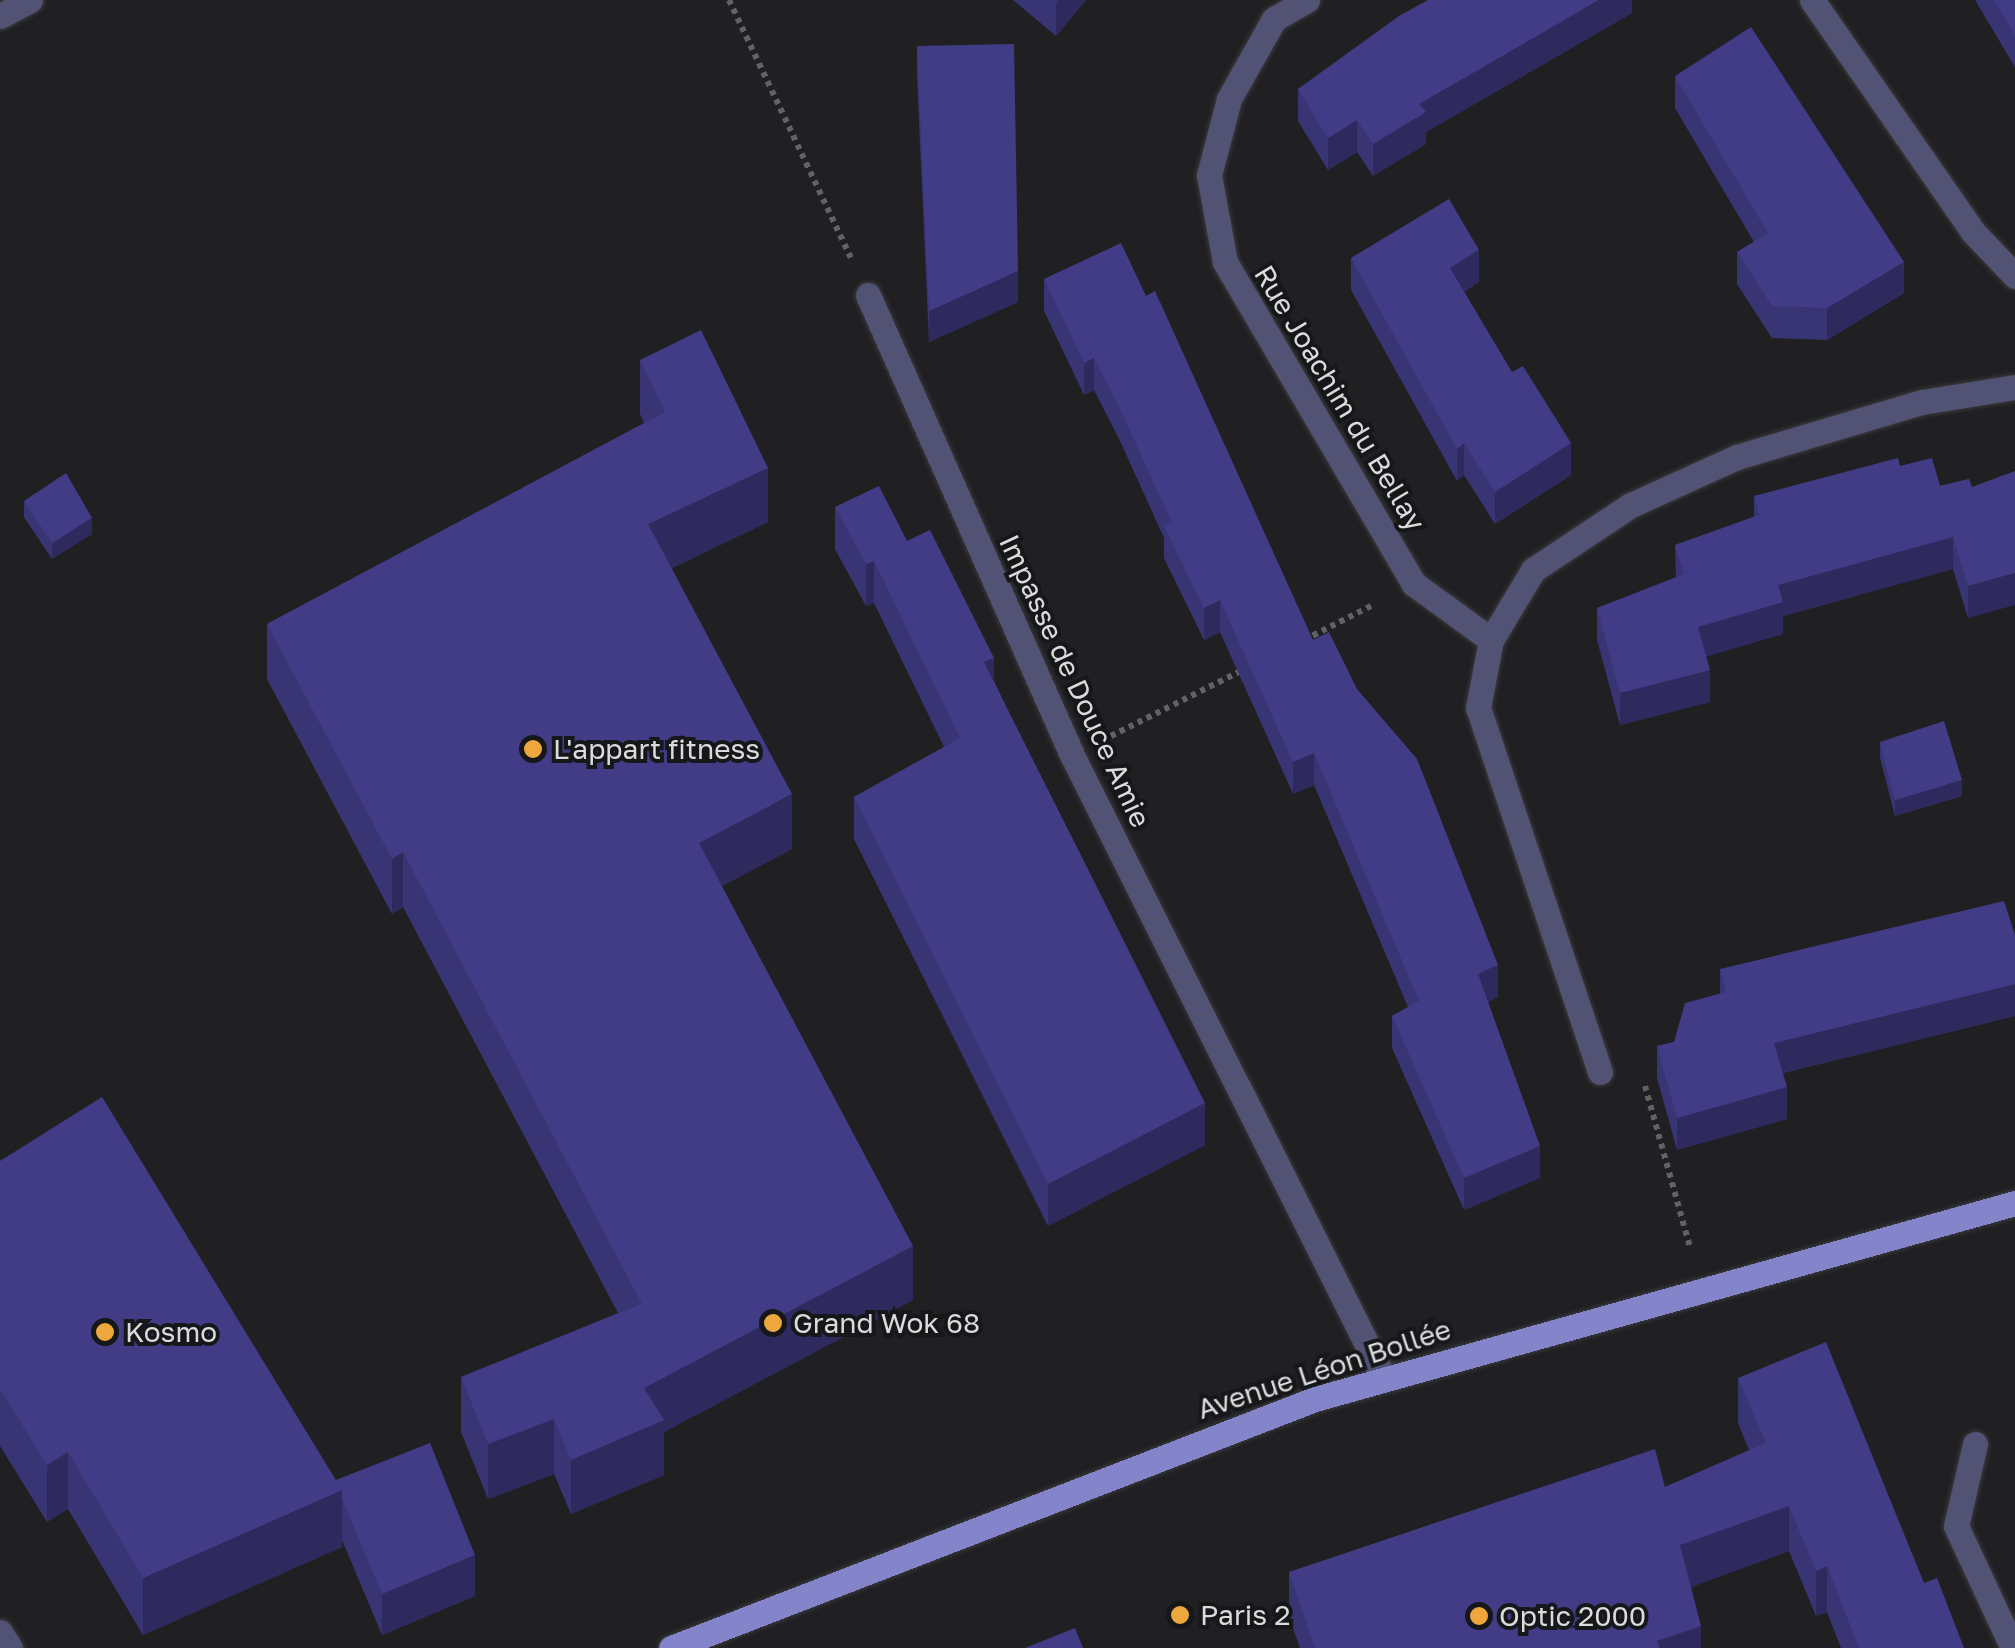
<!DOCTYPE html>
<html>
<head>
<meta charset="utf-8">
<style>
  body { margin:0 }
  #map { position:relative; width:2015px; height:1648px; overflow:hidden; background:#202023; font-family:"Golos Text",sans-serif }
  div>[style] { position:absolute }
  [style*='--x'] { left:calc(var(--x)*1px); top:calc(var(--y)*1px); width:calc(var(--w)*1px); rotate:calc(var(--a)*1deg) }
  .path>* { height:6px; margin-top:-3px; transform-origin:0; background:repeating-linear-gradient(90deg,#626264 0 5px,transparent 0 10px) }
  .roads { filter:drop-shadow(0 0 2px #3a3a3d) drop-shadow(0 0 2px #3a3a3d) }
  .lane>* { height:25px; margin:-12.5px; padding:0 12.5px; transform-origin:12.5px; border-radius:12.5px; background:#525374 }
  .street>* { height:25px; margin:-12.5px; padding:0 12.5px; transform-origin:12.5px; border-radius:12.5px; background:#525374 }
  .primary>* { height:25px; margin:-12.5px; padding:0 12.5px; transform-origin:12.5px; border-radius:12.5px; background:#8484ca }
  .wall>* { inset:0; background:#393474 }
  .shaded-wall>* { inset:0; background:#2e2a5e }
  .building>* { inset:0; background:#423c87 }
  .dots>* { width:28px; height:28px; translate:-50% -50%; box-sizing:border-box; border:5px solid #161719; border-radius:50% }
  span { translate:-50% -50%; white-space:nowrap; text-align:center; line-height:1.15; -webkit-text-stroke:8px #161719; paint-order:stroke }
  .street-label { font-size:28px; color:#dbdbdd }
  .poi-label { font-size:28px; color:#dbdbdd }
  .left { translate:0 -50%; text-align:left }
</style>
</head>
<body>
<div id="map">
  <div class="path">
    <div style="--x:729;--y:0;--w:285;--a:64.7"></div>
    <div style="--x:1304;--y:640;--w:77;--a:-26.9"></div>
    <div style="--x:1111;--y:736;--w:148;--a:-26.6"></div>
    <div style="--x:1645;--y:1086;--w:167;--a:74.4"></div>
  </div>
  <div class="roads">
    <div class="lane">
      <div style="--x:868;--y:295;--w:503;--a:66.08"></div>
      <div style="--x:1072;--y:755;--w:698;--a:63.43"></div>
    </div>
    <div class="street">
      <div style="--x:1307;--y:0;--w:38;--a:150"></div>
      <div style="--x:1274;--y:19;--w:92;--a:119.4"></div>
      <div style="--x:1229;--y:99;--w:79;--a:104.7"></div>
      <div style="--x:1209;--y:175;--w:88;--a:79.6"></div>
      <div style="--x:1225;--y:262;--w:373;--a:59.6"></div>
      <div style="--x:1414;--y:584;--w:95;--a:36"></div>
      <div style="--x:1812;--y:0;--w:282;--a:55.2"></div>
      <div style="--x:1973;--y:232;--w:61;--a:46.3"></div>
      <div style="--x:0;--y:16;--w:34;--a:-28"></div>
      <div style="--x:1600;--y:1072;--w:384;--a:-108.5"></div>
      <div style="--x:1478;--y:708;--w:69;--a:-79.2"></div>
      <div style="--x:1491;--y:640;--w:82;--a:-59"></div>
      <div style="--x:1533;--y:570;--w:118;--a:-33.6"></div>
      <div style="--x:1631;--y:505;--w:116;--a:-24.4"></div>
      <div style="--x:1737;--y:457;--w:193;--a:-16.6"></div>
      <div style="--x:1922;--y:402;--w:94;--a:-9.2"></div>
      <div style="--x:1975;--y:1444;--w:84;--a:103"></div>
      <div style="--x:1956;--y:1526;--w:135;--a:65"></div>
      <div style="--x:0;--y:1632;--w:19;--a:58"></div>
    </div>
    <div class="primary">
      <div style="--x:671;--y:1648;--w:690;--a:-21.14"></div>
      <div style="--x:1315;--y:1399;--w:727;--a:-15.64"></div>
    </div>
  </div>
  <div class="wall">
    <div style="clip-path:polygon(1013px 0,1086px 0,1056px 36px)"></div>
    <div style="clip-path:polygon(1632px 0,1632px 13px,1426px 132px,1426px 144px,1373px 176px,1357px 152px,1328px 170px,1298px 121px,1298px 89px)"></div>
    <div style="clip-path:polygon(1975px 0,2015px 0,2015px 67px)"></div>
    <div style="clip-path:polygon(917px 46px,1018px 302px,929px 342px,917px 77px)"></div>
    <div style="clip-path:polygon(1675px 76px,1904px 293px,1827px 340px,1772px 338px,1737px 284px,1737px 252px,1754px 242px,1675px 108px)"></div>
    <div style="clip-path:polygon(1351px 258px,1479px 282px,1464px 292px,1571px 475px,1495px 524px,1464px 475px,1457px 481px,1351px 290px)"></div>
    <div style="clip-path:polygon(1044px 279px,1313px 640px,1498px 997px,1488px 1002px,1540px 1178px,1464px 1210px,1392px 1048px,1392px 1016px,1408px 1007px,1314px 785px,1293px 794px,1220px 632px,1204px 640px,1164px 558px,1164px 538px,1121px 443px,1094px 390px,1084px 395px,1044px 311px)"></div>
    <div style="clip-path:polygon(640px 360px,768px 522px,672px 568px,792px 849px,722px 886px,913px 1300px,664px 1432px,664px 1475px,571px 1514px,554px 1474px,488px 1499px,461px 1432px,461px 1377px,618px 1313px,403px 907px,392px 914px,267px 679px,267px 624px,644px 423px,640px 414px)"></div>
    <div style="clip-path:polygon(1900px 466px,1940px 486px,1969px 479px,1968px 618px,1953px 569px,1783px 616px,1783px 634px,1706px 656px,1710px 702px,1620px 725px,1597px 640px,1597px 608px,1676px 578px,1675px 545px,1754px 517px,1754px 496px)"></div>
    <div style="clip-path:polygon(24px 501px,92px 534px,52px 559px,24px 517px)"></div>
    <div style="clip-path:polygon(835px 507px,907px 541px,994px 681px,1205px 1145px,1048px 1226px,854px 839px,854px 797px,944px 747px,874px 603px,866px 606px,835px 549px)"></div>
    <div style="clip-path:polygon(1880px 742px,1962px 796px,1895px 816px,1880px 758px)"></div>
    <div style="clip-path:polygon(2015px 935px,2015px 1016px,1783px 1073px,1787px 1119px,1677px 1150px,1657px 1078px,1657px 1046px,1674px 1042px,1720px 993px,1720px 969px)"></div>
    <div style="clip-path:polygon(0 1161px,336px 1480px,475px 1596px,382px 1635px,342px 1540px,342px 1547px,143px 1635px,68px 1509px,47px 1522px,0 1446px)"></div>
    <div style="clip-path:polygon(1738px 1378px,1924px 1583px,1964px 1648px,1841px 1648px,1827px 1612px,1816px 1616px,1789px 1551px,1691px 1587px,1701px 1648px,1300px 1648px,1289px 1617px,1289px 1572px,1665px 1487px,1749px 1450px,1738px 1423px)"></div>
  </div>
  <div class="shaded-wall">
    <div style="clip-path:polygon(1059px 0,1086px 0,1056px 36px,1056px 4px)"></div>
    <div style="clip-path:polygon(1599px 0,1632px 0,1632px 13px,1426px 132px,1426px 144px,1373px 176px,1373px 144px,1419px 104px)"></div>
    <div style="clip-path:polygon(1357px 120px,1357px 152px,1328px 170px,1328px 138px)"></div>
    <div style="clip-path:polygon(1479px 250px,1479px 282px,1450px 300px,1450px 268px)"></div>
    <div style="clip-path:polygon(1904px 262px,1904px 293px,1827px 340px,1827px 308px)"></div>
    <div style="clip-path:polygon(1018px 271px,1018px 302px,929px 342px,929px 311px)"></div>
    <div style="clip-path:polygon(1094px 358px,1094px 390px,1084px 395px,1084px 363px)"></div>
    <div style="clip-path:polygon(1464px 443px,1464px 475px,1457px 481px,1457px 449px)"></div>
    <div style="clip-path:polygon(1571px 443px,1571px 475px,1495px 524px,1495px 492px)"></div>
    <div style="clip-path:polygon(768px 468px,768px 522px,648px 579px,648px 524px)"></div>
    <div style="clip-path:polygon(92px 518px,92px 534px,52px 559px,52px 543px)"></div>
    <div style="clip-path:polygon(1953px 537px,1953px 569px,1783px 616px,1783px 634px,1698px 659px,1698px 627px,1778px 585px)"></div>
    <div style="clip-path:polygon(874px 561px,874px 603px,866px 606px,866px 564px)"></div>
    <div style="clip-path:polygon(2015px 573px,2015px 605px,1968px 618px,1968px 586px)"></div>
    <div style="clip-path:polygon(1220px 600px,1220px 632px,1204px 640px,1204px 608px)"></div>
    <div style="clip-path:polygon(994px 658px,994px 700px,984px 662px)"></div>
    <div style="clip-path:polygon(1710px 670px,1710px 702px,1620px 725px,1620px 693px)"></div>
    <div style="clip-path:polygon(1314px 753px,1314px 785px,1293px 794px,1293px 762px)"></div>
    <div style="clip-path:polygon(1962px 780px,1962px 796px,1895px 816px,1895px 800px)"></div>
    <div style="clip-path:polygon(792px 794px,792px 849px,699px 898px,699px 843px)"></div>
    <div style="clip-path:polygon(403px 852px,403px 907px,392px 914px,392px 859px)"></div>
    <div style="clip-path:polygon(1498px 965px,1498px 997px,1478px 1006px,1478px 974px)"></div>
    <div style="clip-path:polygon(2015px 984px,2015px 1016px,1774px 1075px,1774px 1043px)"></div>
    <div style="clip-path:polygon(1787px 1087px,1787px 1119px,1677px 1150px,1677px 1118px)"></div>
    <div style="clip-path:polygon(1205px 1103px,1205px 1145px,1048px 1226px,1048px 1184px)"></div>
    <div style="clip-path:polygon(1540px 1146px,1540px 1178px,1464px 1210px,1464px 1178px)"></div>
    <div style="clip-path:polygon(913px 1246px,913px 1300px,664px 1432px,664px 1475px,571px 1514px,571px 1460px,644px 1388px)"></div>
    <div style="clip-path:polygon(554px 1419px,554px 1474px,488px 1499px,488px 1444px)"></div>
    <div style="clip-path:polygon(68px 1452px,68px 1509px,47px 1522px,47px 1465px)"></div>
    <div style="clip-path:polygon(342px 1490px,342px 1547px,143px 1635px,143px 1578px)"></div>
    <div style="clip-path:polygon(1789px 1506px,1789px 1551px,1680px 1591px,1680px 1545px)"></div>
    <div style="clip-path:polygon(475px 1555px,475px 1596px,382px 1635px,382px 1594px)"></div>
    <div style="clip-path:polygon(1827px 1566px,1827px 1612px,1816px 1616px,1816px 1571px)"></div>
    <div style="clip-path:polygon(1701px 1626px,1701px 1648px,1657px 1648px,1657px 1641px)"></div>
  </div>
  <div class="building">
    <div style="clip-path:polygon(1428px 0,1599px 0,1419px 104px,1426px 112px,1373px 144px,1357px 120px,1328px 138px,1298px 89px,1399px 16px)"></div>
    <div style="clip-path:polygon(1994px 0,2015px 0,2015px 35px)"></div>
    <div style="clip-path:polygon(1751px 27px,1904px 262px,1827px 308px,1772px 306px,1737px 252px,1768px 233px,1675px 76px)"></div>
    <div style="clip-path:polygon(1014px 44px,1018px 271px,929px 311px,917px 46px)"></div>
    <div style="clip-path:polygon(1449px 199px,1479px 250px,1450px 268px,1512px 372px,1523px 366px,1571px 443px,1495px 492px,1464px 443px,1457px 449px,1351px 258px)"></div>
    <div style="clip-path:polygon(1121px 243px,1146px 296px,1155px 291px,1313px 640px,1329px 632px,1357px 689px,1417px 759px,1498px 965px,1478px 974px,1540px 1146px,1464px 1178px,1392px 1016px,1419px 1001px,1314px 753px,1293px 762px,1220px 600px,1204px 608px,1164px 526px,1172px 523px,1121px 411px,1094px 358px,1084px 363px,1044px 279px)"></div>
    <div style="clip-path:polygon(701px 330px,768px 468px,648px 524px,792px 794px,699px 843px,913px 1246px,644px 1388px,664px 1420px,571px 1460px,554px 1419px,488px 1444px,461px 1377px,642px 1304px,403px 852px,392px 859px,267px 624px,665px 412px,640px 360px)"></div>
    <div style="clip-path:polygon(1898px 458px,1900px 466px,1932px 458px,1940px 486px,1969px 479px,1972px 487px,2015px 471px,2015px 573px,1968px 586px,1953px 537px,1778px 585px,1783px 602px,1698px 627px,1710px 670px,1620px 693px,1597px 608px,1684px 574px,1675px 545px,1759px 515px,1754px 496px)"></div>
    <div style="clip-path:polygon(66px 473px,92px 518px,52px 543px,24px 501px)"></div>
    <div style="clip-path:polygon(879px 486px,907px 541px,930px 530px,994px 658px,984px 662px,1205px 1103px,1048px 1184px,854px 797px,960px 738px,874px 561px,866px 564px,835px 507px)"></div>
    <div style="clip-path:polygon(1944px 721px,1962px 780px,1895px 800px,1880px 742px)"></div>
    <div style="clip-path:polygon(2004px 901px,2015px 935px,2015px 984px,1774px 1043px,1787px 1087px,1677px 1118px,1657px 1046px,1674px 1042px,1685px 1003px,1726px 992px,1720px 969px)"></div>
    <div style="clip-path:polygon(102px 1097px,342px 1490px,143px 1578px,68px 1452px,47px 1465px,0 1389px,0 1161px)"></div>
    <div style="clip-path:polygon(1826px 1342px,1924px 1583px,1937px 1578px,1964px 1648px,1859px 1648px,1827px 1566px,1816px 1571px,1789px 1506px,1680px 1545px,1701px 1626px,1657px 1641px,1660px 1648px,1315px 1648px,1289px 1572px,1655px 1449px,1665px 1487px,1766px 1443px,1738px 1378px)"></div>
    <div style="clip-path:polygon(430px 1443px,475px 1555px,382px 1594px,342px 1499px,342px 1490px,336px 1480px)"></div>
    <div style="clip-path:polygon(1075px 1628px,1083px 1648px,1025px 1648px)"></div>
  </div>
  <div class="dots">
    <div style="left:533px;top:749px;background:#eea73d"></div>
    <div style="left:773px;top:1323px;background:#eea73d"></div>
    <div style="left:105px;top:1332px;background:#eea73d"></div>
    <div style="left:1180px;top:1615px;background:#eea73d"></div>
    <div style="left:1479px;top:1616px;background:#eea73d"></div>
  </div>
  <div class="street-label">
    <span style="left:1340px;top:398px;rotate:59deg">Rue Joachim du Bellay</span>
    <span style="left:1075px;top:681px;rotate:65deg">Impasse de Douce Amie</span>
    <span style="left:1324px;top:1369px;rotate:-18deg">Avenue Léon Bollée</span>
  </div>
  <div class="poi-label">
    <span class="left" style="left:553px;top:749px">L'appart fitness</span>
    <span class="left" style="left:793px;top:1323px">Grand Wok 68</span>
    <span class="left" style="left:125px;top:1332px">Kosmo</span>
    <span class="left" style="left:1200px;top:1615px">Paris 2</span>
    <span class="left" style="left:1499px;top:1616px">Optic 2000</span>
  </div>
</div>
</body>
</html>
